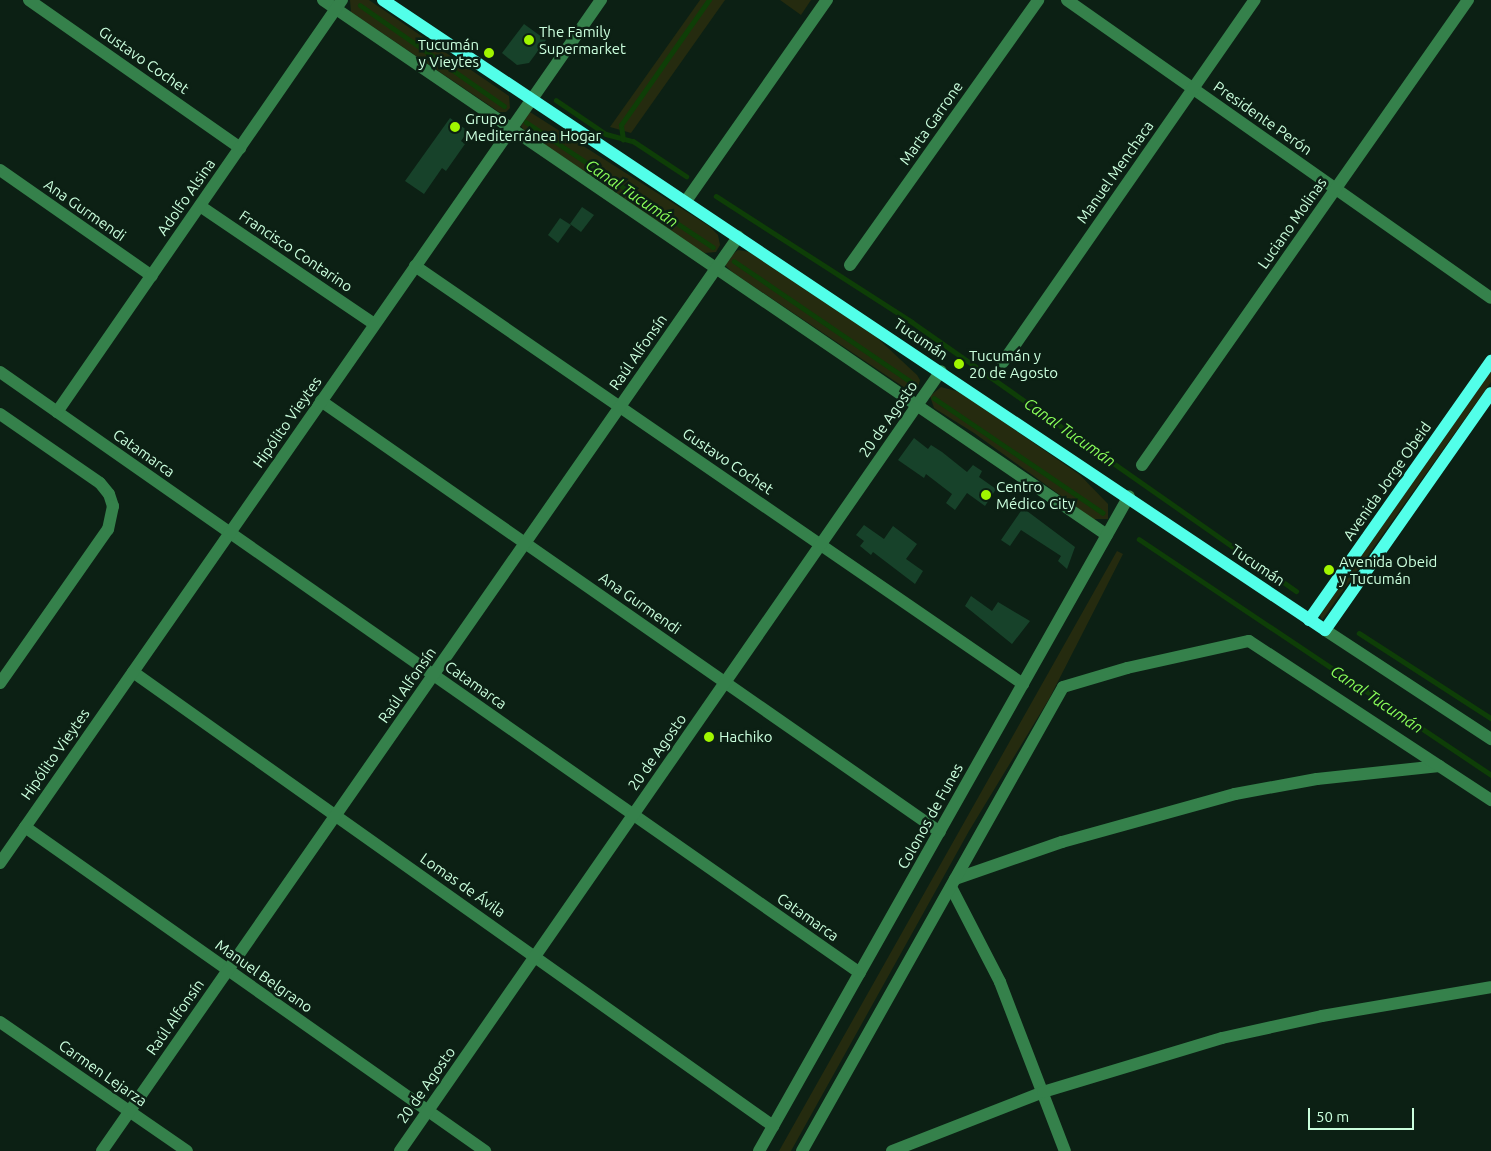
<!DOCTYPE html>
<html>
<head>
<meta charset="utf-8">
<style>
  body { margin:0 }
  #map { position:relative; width:1491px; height:1151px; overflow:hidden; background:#0c2014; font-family:Ubuntu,sans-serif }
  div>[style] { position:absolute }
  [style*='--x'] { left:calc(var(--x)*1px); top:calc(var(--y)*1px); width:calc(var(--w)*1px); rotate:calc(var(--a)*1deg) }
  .green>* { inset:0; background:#252b0f }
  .stream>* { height:4.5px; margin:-2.25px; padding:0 2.25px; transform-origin:2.25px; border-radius:2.25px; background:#0e3e07 }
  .building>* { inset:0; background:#17422a }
  .minor>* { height:12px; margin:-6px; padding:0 6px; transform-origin:6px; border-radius:6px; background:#35814b }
  .major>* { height:12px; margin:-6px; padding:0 6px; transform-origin:6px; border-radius:6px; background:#52ffe9 }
  .dots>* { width:14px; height:14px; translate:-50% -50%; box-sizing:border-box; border:2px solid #0c2014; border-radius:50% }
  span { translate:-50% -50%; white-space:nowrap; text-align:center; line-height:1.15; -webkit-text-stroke:5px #0c2014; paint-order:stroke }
  .poi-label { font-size:15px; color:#cbffde }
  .left { translate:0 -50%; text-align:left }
  .right { translate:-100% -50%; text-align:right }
  .street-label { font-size:15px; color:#cbffde }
  .water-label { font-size:16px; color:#8aff59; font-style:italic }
  .scale { position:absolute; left:1308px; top:1108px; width:106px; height:22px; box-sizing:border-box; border:2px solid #cbffde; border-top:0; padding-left:6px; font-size:15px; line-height:18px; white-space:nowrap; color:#cbffde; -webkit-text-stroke:4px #0c2014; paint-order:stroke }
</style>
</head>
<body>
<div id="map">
  <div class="green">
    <div style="clip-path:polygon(350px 0,369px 0,509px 96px,510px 108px,506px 112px,499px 112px,351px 12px)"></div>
    <div style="clip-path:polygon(700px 0,725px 0,631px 133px,610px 127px)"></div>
    <div style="clip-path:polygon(780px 0,811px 0,801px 15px)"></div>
    <div style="clip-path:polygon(530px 112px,709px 226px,718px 235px,720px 245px,716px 252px,705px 253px,694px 248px,525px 132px,521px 126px)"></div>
    <div style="clip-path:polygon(738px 250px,750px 252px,873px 334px,917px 375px,920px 380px,918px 388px,908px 390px,732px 272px,726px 266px,726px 260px)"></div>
    <div style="clip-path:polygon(1491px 370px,1491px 382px,1322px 620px,1320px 615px)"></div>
    <div style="clip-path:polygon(941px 387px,960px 392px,1080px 475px,1108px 504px,1108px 519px,1093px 519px,974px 433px,934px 408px,930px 396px)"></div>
    <div style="clip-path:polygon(1117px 551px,1123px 554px,1049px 699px,969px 831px,791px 1151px,779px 1151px)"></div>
  </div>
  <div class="stream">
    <div style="--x:360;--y:5;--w:176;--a:35"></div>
    <div style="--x:556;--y:100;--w:60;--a:34.2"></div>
    <div style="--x:606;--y:134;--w:28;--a:15"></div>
    <div style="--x:633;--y:141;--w:64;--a:33.4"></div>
    <div style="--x:526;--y:122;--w:225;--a:33.8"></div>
    <div style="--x:623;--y:140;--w:15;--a:-98"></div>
    <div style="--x:621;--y:125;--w:153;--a:-54.9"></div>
    <div style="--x:716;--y:196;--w:233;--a:32.7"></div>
    <div style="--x:912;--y:322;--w:469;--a:35"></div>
    <div style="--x:734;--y:261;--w:218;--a:34.3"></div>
    <div style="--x:934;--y:398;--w:204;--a:34.2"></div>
    <div style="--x:1139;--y:539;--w:424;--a:33.8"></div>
    <div style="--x:1359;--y:633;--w:157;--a:32.8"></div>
  </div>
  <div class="building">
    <div style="clip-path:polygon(524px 24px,546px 40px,529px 63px,517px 65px,502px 53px)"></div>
    <div style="clip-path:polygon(450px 118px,468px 131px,461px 141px,465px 144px,446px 171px,442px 168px,424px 194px,405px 181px)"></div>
    <div style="clip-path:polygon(582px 207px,594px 215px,581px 232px,570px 224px)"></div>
    <div style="clip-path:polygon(560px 218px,571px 225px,558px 243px,548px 235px)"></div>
    <div style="clip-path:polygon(914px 438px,928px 449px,931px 445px,942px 452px,967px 472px,973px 465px,982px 471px,979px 477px,996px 489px,985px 506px,967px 493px,955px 510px,946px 503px,952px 494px,926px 474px,924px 478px,898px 460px)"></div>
    <div style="clip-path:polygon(1023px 508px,1075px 547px,1067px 569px,1058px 561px,1061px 556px,1021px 530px,1010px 546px,1001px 540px)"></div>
    <div style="clip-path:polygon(864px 525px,884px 539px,893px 526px,917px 544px,906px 559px,923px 571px,915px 584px,873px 552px,871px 555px,860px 546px,864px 541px,856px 535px)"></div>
    <div style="clip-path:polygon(971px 596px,992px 611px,998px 602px,1030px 621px,1012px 644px,965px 606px)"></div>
  </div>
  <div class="minor">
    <div style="--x:29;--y:0;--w:258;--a:35"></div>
    <div style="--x:323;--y:0;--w:949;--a:34.31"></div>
    <div style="--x:1067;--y:0;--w:518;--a:35.1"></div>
    <div style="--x:0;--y:170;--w:185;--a:34.9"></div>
    <div style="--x:686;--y:201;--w:246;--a:-55"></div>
    <div style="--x:200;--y:206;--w:210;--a:34.1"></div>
    <div style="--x:850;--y:265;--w:325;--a:-54.6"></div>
    <div style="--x:415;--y:266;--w:738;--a:34.51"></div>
    <div style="--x:1003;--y:362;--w:441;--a:-55.2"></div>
    <div style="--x:0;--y:372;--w:1049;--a:34.95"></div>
    <div style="--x:321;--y:401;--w:754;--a:34.85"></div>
    <div style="--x:57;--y:412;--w:501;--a:-55.33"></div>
    <div style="--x:0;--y:414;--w:121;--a:34.6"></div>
    <div style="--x:100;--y:483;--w:14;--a:51"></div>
    <div style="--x:109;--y:494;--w:13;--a:72"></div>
    <div style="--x:113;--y:506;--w:24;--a:102"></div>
    <div style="--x:108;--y:529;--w:188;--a:125"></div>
    <div style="--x:1142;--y:465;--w:568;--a:-54.97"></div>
    <div style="--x:1325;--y:630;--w:199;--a:33.3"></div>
    <div style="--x:133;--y:672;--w:785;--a:35.35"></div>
    <div style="--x:25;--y:827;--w:563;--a:35.16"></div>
    <div style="--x:0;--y:863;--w:1052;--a:-55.15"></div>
    <div style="--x:955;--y:879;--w:113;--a:-19.1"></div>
    <div style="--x:1062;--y:842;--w:180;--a:-15.5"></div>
    <div style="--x:1235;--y:794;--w:83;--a:-10.4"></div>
    <div style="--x:1317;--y:779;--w:123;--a:-6.1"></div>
    <div style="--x:951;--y:887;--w:107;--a:62.7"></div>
    <div style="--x:1000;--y:982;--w:181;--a:69"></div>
    <div style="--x:0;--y:1022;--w:227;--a:34.6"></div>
    <div style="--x:102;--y:1151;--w:1114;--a:-55.17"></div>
    <div style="--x:400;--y:1151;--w:949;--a:-55.26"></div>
    <div style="--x:759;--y:1151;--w:752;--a:-60.54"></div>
    <div style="--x:802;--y:1151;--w:532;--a:-60.64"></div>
    <div style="--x:1063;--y:687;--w:67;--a:-16.5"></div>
    <div style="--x:1127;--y:668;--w:125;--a:-12.5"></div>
    <div style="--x:1249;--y:641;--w:290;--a:33.3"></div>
    <div style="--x:892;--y:1151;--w:162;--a:-21.3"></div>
    <div style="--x:1043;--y:1092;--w:187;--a:-16.8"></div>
    <div style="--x:1222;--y:1038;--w:102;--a:-12.4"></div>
    <div style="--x:1322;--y:1016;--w:171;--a:-9.7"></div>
  </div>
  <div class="major">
    <div style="--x:383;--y:0;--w:1133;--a:33.77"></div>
    <div style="--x:1325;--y:630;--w:289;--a:-55"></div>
    <div style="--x:1309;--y:620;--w:317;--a:-54.9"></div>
  </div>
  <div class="dots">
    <div style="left:529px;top:40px;background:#a1f600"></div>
    <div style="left:489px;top:53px;background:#a1f600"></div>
    <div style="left:455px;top:127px;background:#a1f600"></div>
    <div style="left:959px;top:364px;background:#a1f600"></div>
    <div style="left:986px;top:495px;background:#a1f600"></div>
    <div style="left:1329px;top:570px;background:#a1f600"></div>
    <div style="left:709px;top:737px;background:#a1f600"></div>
  </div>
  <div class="poi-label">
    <span class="left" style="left:539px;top:40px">The Family<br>Supermarket</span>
    <span class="right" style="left:479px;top:53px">Tucumán<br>y Vieytes</span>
    <span class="left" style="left:465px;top:127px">Grupo<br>Mediterránea Hogar</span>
    <span class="left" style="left:969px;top:364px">Tucumán y<br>20 de Agosto</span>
    <span class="left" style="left:996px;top:495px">Centro<br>Médico City</span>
    <span class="left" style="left:1339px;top:570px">Avenida Obeid<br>y Tucumán</span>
    <span class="left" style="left:719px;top:737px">Hachiko</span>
  </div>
  <div class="street-label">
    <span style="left:144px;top:60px;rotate:35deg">Gustavo Cochet</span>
    <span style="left:1263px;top:118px;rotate:35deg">Presidente Perón</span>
    <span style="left:931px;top:123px;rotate:-55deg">Marta Garrone</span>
    <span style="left:1115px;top:172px;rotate:-55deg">Manuel Menchaca</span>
    <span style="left:186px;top:197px;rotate:-55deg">Adolfo Alsina</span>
    <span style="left:85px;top:210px;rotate:35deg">Ana Gurmendi</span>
    <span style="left:1292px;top:223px;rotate:-55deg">Luciano Molinas</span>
    <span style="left:296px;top:251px;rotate:34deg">Francisco Contarino</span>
    <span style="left:921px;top:339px;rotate:34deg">Tucumán</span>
    <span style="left:638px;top:352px;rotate:-55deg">Raúl Alfonsín</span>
    <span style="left:888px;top:419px;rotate:-55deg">20 de Agosto</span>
    <span style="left:287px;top:422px;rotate:-55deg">Hipólito Vieytes</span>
    <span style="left:144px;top:453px;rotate:35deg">Catamarca</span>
    <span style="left:728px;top:461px;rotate:34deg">Gustavo Cochet</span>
    <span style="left:1387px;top:481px;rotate:-55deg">Avenida Jorge Obeid</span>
    <span style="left:1258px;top:565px;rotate:34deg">Tucumán</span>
    <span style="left:640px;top:603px;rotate:35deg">Ana Gurmendi</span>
    <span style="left:407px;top:685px;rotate:-55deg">Raúl Alfonsín</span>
    <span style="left:476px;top:685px;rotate:35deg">Catamarca</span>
    <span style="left:657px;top:752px;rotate:-55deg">20 de Agosto</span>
    <span style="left:55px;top:754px;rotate:-55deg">Hipólito Vieytes</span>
    <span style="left:930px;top:816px;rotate:-61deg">Colonos de Funes</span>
    <span style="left:463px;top:885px;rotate:35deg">Lomas de Ávila</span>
    <span style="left:808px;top:917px;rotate:35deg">Catamarca</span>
    <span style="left:264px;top:976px;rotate:35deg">Manuel Belgrano</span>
    <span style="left:175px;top:1017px;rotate:-55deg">Raúl Alfonsín</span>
    <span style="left:103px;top:1073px;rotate:35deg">Carmen Lejarza</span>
    <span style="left:426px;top:1085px;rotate:-55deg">20 de Agosto</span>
  </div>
  <div class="water-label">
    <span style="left:632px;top:193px;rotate:34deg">Canal Tucumán</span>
    <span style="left:1070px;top:432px;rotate:35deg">Canal Tucumán</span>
    <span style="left:1377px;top:699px;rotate:34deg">Canal Tucumán</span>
  </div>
  <div class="scale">50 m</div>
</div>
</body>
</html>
